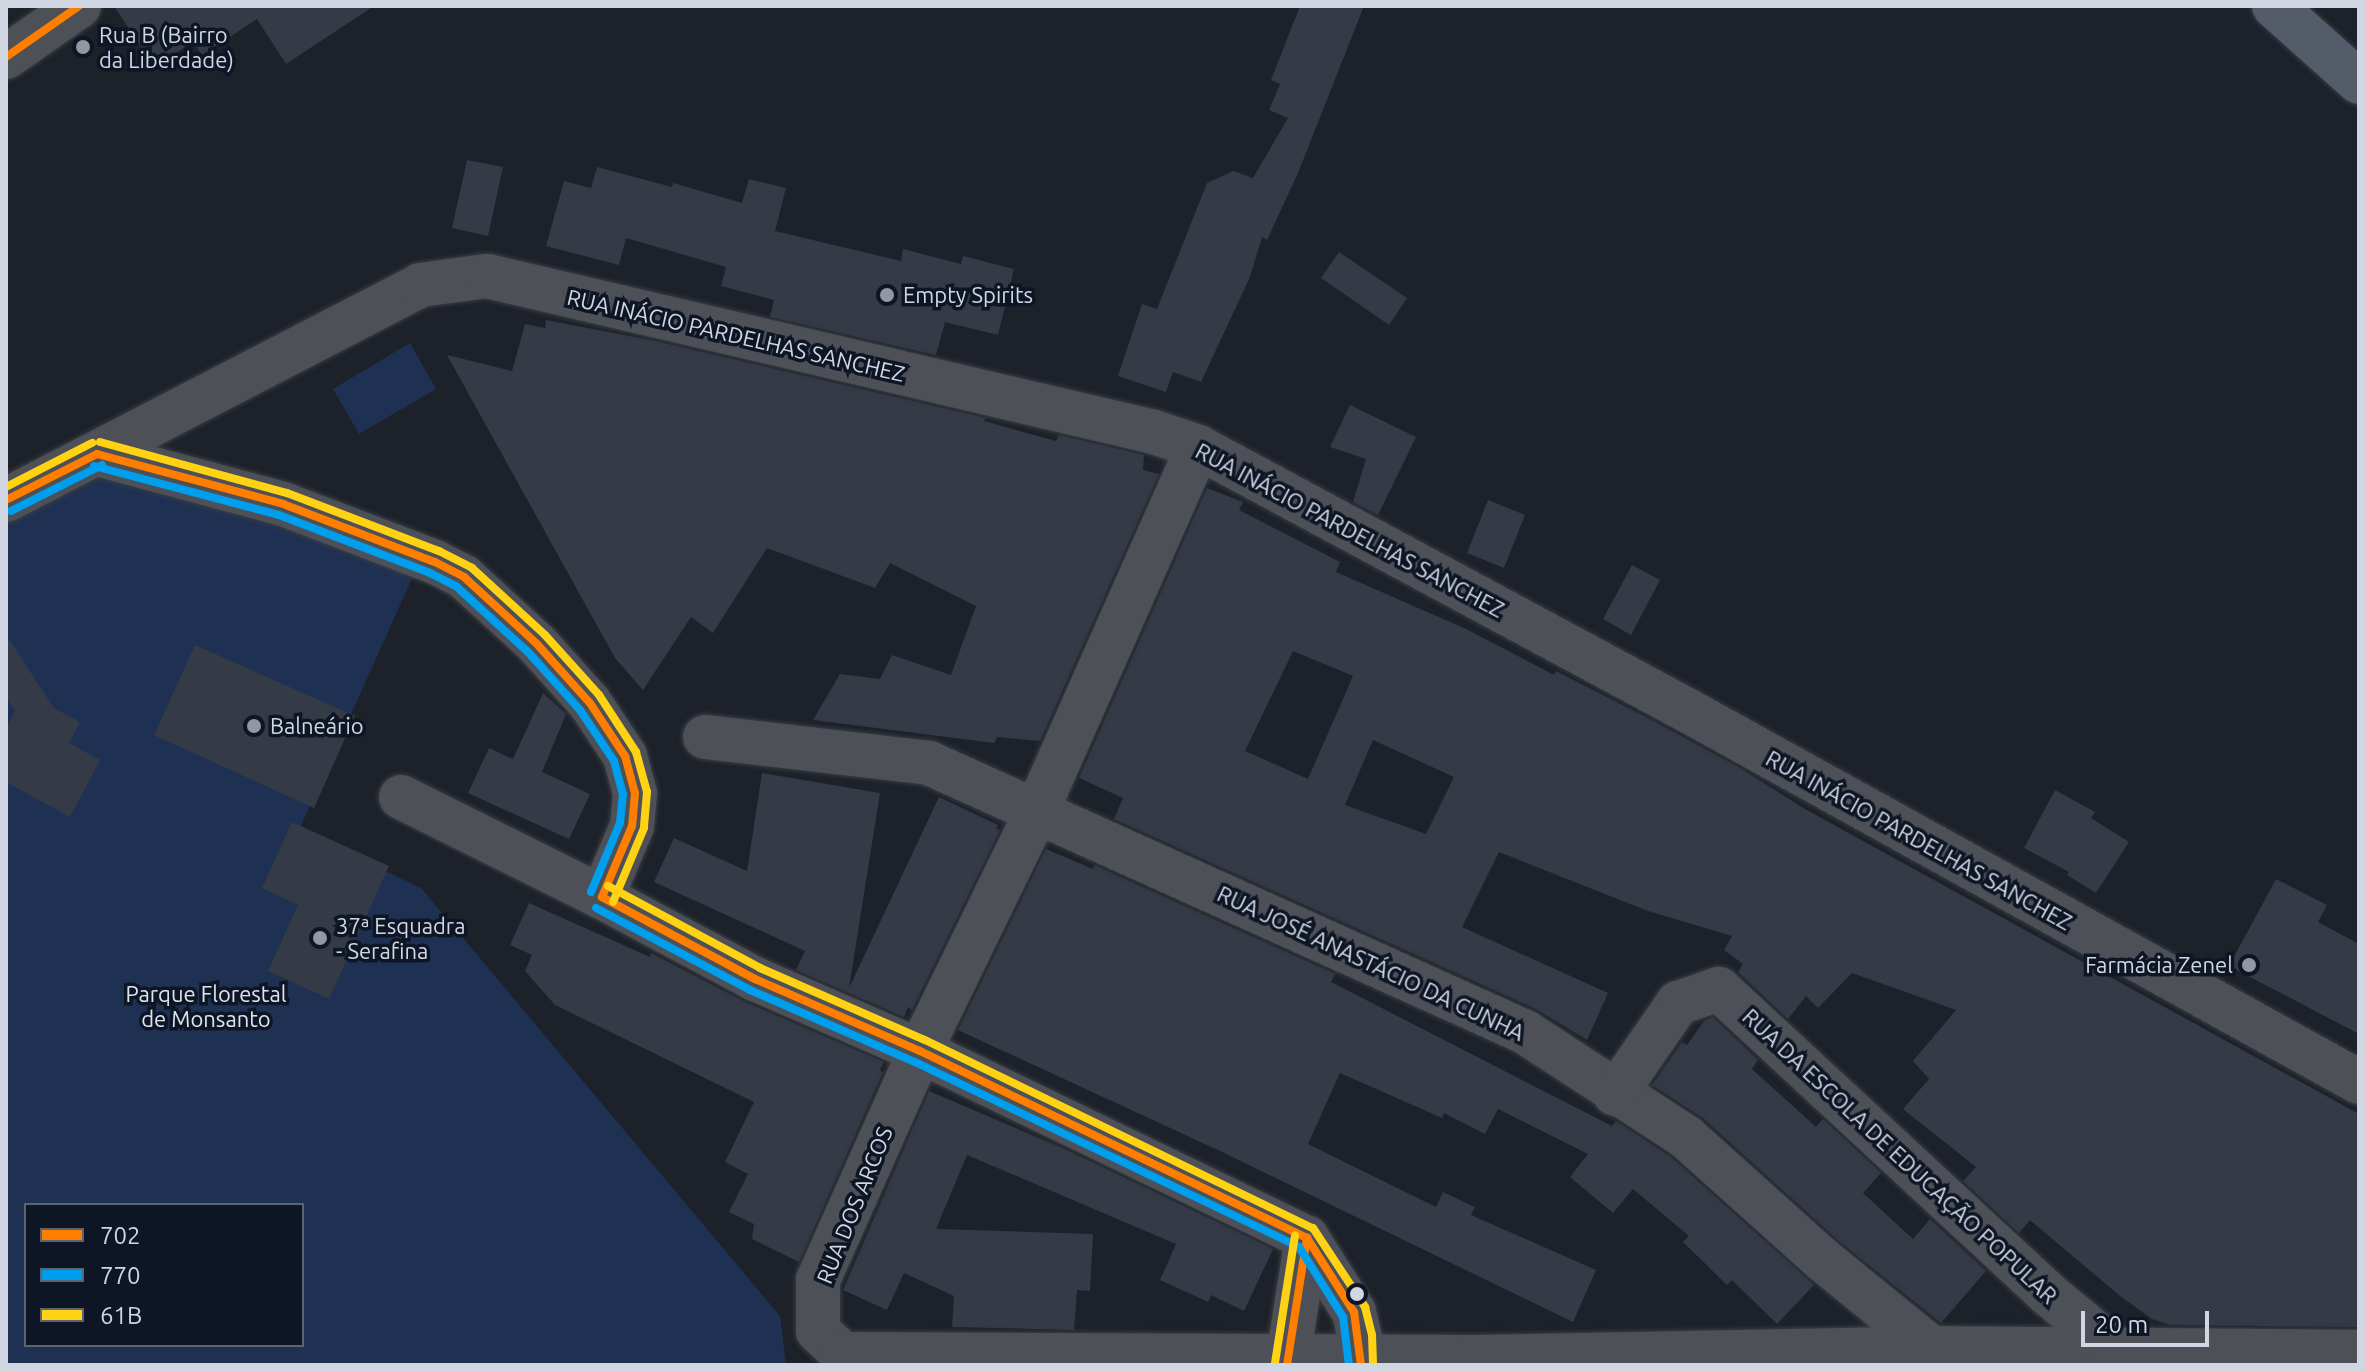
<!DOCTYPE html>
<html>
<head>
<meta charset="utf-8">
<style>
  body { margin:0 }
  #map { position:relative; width:2365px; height:1371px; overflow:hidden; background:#1d2129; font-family:Ubuntu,sans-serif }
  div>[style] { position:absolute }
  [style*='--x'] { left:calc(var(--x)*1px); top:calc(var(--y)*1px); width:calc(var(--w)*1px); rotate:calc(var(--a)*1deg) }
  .green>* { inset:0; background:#1f3153 }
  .building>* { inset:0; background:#343a46 }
  .roads { filter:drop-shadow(0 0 2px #383c43) drop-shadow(0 0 2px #383c43) }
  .minor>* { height:44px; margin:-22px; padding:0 22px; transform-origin:22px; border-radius:22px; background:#4d5157 }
  .highway>* { height:44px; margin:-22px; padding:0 22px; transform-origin:22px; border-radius:22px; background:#545c6a }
  .bus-1>* { height:8px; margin:-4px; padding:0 4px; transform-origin:4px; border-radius:4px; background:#ff7e00 }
  .bus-2>* { height:8px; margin:-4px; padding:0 4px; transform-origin:4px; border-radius:4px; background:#009fee }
  .bus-3>* { height:8px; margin:-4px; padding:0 4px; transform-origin:4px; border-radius:4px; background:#ffd214 }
  .dots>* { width:22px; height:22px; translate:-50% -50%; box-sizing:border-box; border:4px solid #0e1625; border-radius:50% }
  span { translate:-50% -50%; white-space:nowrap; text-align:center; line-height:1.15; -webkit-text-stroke:7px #0e1625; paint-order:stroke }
  .poi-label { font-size:22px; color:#d1d7e2 }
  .left { translate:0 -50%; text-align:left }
  .right { translate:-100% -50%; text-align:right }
  .street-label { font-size:22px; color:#d1d7e2 }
  .park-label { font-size:22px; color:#dce3f2 }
  .frame { position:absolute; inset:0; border:8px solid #d1d7e2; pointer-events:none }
  .legend { position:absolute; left:24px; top:1203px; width:280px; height:144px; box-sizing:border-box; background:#0e1625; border:2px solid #5c6371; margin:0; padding:10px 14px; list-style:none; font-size:24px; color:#d1d7e2 }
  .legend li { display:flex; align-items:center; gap:16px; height:40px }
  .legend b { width:40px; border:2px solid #5c6371 }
  .scale { position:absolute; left:2081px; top:1311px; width:128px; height:36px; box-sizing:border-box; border:4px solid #d1d7e2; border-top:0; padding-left:10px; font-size:24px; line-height:28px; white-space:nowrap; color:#d1d7e2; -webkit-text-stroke:6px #0e1625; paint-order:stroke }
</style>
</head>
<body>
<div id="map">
  <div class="green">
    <div style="clip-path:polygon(410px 343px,436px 389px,359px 434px,333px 389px)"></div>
    <div style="clip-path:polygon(evenodd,72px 465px,422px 556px,299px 830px,421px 888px,780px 1316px,786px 1365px,6px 1365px,6px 497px,72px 465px,26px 1205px,302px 1205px,302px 1345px,26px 1345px,26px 1205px)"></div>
  </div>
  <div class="building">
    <div style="clip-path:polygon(114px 6px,374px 6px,286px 64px,257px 19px,202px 55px,193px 42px,154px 67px)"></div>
    <div style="clip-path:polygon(1300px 6px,1364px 6px,1298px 173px,1267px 240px,1262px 237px,1250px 277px,1201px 382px,1173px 372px,1166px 392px,1118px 376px,1142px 304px,1157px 309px,1207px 183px,1233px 171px,1253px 178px,1288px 118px,1269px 110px,1280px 84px,1271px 80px)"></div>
    <div style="clip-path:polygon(467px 160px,503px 167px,488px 236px,452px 228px)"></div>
    <div style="clip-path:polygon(597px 167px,672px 187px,673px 183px,742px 203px,749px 179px,786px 188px,775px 231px,901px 261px,903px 249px,961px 264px,963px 256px,1014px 269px,998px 335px,945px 322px,936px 355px,770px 317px,774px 300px,721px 286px,726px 267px,626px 238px,619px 265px,546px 246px,564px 181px,591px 188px)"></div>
    <div style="clip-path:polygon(1339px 252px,1407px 298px,1389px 325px,1321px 278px)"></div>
    <div style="clip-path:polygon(546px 320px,655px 341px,986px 418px,984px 421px,1056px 441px,1059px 435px,1144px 455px,1143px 470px,1159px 474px,1040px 741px,997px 737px,994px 743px,813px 720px,840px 674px,880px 679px,892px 655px,951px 675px,976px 606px,890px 563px,875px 588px,767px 548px,713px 633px,691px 617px,643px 690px,615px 658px,447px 355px,512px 371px,525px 324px,545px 328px)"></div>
    <div style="clip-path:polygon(1350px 405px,1416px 437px,1378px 515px,1353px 502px,1366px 459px,1330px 447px)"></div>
    <div style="clip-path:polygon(evenodd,1207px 488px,1243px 502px,1239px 510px,1340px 562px,1336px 572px,1466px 629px,1554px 675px,1556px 671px,1648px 718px,1740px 768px,1805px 809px,2359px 1114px,2359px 1327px,2170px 1325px,2152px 1319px,2120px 1296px,2030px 1220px,2019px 1233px,1963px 1181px,1976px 1167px,1903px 1109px,1929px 1079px,1913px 1061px,1956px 1010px,1852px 973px,1818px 1008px,1806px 996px,1788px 1019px,1738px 972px,1743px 964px,1724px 950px,1732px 936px,1648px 911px,1499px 852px,1462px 927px,1608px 993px,1587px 1040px,1536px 1009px,1114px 819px,1123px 798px,1079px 778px,1207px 488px,1293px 651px,1353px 676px,1308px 779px,1245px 751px,1293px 651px,1207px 488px,1373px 740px,1454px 777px,1426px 834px,1345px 805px,1373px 740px)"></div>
    <div style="clip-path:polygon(1488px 500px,1525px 515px,1504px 568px,1467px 553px)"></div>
    <div style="clip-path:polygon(1632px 565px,1660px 580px,1631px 635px,1603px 619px)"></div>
    <div style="clip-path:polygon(6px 635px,54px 708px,80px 722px,69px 743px,100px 760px,70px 817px,6px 782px,6px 728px,15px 711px,6px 698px)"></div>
    <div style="clip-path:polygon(195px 645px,355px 716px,314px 808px,154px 735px)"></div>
    <div style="clip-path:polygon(543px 693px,566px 714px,542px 772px,590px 794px,569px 839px,468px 793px,489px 748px,513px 759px)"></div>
    <div style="clip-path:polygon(762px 773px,880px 793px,849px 988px,939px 797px,998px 825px,996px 829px,1000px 830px,912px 1010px,908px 1007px,904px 1017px,796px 970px,805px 951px,654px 882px,674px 838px,747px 871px)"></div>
    <div style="clip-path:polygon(2055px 790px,2095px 812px,2091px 818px,2129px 842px,2096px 893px,2067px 875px,2069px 872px,2024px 848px)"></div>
    <div style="clip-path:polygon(292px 822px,389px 866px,329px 999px,268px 971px,298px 905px,262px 888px)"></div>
    <div style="clip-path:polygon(1046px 849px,1093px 869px,1094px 865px,1335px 974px,1331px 982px,1612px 1126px,1616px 1121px,1671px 1157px,1814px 1285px,1777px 1324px,1732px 1280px,1727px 1285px,1683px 1242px,1689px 1236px,1633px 1189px,1613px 1213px,1570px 1177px,1588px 1154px,1498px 1109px,1485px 1134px,1444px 1113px,1442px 1118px,1340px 1073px,1308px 1144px,1436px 1207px,1443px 1192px,1475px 1207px,1471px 1215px,1596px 1270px,1573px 1322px,1220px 1151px,958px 1030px)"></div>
    <div style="clip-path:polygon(2276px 879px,2327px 905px,2318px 922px,2359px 944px,2359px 1034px,2229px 966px)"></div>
    <div style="clip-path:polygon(529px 903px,650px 957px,651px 953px,745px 1002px,884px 1062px,880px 1070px,883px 1072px,799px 1262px,752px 1239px,754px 1224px,729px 1212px,748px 1174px,725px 1162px,754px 1102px,555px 1005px,525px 971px,532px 955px,510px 945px)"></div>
    <div style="clip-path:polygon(1713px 1017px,1758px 1060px,1752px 1069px,1816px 1127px,1823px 1119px,1881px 1173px,1863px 1193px,1913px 1239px,1930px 1219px,1986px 1271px,1941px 1323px,1839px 1241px,1703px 1118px,1652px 1085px,1682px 1042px,1687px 1045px,1704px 1021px)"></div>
    <div style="clip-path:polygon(929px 1091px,1067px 1150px,1273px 1249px,1244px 1311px,1211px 1295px,1208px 1302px,1160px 1280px,1176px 1244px,967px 1155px,936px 1229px,1093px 1234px,1090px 1291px,1077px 1290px,1074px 1330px,952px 1327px,954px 1296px,904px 1273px,887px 1310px,843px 1290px)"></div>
  </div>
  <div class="roads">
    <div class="minor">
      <div style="--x:6;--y:57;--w:89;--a:-34.9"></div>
      <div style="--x:1198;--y:447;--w:398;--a:113.9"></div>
      <div style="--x:1037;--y:811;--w:267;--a:116"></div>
      <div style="--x:920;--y:1051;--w:251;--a:114"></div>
      <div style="--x:818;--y:1280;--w:51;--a:90"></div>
      <div style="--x:818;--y:1331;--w:34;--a:43"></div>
      <div style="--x:843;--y:1354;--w:632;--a:0.27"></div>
      <div style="--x:1475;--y:1357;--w:457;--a:-1.1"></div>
      <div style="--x:1932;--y:1348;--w:427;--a:0.5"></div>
      <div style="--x:97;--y:454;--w:193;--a:15"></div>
      <div style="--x:283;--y:504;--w:163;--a:20.9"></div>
      <div style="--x:435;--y:562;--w:33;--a:27"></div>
      <div style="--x:464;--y:577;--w:99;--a:42.5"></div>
      <div style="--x:537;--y:644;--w:79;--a:48.1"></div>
      <div style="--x:590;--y:703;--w:64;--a:56.6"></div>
      <div style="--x:625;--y:756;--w:38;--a:75"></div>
      <div style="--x:635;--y:793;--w:33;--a:95"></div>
      <div style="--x:632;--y:826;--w:77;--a:112.9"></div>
      <div style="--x:6;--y:500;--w:466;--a:-27.4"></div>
      <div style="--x:420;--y:285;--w:68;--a:-7.7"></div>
      <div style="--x:487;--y:276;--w:685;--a:13.16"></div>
      <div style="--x:1154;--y:432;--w:46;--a:18.8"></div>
      <div style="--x:1198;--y:447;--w:563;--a:28.29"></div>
      <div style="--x:1694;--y:714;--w:760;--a:28.96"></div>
      <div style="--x:705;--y:737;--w:226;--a:6.6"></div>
      <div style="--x:929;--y:763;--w:654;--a:24.29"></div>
      <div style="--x:1525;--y:1032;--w:192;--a:33.1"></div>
      <div style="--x:1686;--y:1137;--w:184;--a:41.9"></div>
      <div style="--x:1823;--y:1260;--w:151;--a:39.1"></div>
      <div style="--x:401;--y:797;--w:225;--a:26.5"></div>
      <div style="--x:602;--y:897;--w:174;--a:28.2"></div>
      <div style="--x:755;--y:979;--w:180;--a:23.6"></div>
      <div style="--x:920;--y:1051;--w:430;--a:25.8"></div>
      <div style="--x:1307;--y:1238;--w:88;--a:57.6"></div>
      <div style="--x:1354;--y:1312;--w:26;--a:77"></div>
      <div style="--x:1360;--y:1337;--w:28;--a:88"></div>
      <div style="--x:1615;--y:1094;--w:111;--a:-55.3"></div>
      <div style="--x:1678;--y:1003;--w:43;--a:-18.9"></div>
      <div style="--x:1719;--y:989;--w:447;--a:42.8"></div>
      <div style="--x:2047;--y:1293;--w:89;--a:39.6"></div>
      <div style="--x:2116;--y:1350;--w:10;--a:61"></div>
      <div style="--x:1287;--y:1365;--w:129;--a:-81.1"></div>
    </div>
    <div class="highway">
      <div style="--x:2274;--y:6;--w:114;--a:41.8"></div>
    </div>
  </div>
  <div class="bus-1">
    <div style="--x:6;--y:57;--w:89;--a:-34.9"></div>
    <div style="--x:97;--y:454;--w:193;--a:15"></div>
    <div style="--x:283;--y:504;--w:163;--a:20.9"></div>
    <div style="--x:435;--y:562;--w:33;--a:27"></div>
    <div style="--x:464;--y:577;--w:99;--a:42.5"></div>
    <div style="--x:537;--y:644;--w:79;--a:48.1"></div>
    <div style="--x:590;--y:703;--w:64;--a:56.6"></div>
    <div style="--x:625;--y:756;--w:38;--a:75"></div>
    <div style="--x:635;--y:793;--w:33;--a:95"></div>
    <div style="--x:632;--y:826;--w:77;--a:112.9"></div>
    <div style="--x:6;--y:500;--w:102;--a:-26.8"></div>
    <div style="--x:602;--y:897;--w:174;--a:28.2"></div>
    <div style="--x:755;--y:979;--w:180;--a:23.6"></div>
    <div style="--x:920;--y:1051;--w:430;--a:25.8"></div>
    <div style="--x:1307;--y:1238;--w:88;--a:57.6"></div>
    <div style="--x:1354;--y:1312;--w:53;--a:82.5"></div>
    <div style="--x:1287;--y:1365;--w:129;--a:-81.1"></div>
  </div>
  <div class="bus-2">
    <div style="--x:94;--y:466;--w:191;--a:14.8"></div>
    <div style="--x:279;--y:515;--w:162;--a:21"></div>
    <div style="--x:430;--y:573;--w:30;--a:27"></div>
    <div style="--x:457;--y:587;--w:96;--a:42.5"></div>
    <div style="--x:528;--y:652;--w:78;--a:48.1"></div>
    <div style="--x:580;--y:710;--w:61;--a:56.3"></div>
    <div style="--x:614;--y:761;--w:34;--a:75"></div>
    <div style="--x:623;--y:794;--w:29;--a:96"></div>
    <div style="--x:620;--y:823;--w:75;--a:112.8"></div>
    <div style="--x:11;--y:511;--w:102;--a:-26.8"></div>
    <div style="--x:596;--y:908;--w:174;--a:28"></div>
    <div style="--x:750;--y:990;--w:180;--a:23.6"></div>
    <div style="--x:915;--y:1062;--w:426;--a:25.7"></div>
    <div style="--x:1299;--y:1247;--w:83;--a:57.8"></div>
    <div style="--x:1343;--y:1317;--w:48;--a:82.9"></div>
  </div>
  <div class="bus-3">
    <div style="--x:100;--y:442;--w:194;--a:15.3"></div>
    <div style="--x:287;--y:493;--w:163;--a:20.9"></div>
    <div style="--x:439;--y:551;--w:37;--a:27"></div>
    <div style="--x:472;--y:568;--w:99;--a:42.5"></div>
    <div style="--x:545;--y:635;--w:81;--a:48"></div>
    <div style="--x:599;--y:695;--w:68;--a:57"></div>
    <div style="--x:636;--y:752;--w:41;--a:74.6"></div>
    <div style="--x:647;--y:792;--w:36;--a:95"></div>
    <div style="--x:644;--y:828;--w:80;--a:112.7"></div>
    <div style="--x:6;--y:487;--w:97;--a:-27.1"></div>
    <div style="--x:608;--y:886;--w:173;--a:28.3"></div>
    <div style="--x:760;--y:968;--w:180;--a:23.6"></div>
    <div style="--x:925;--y:1040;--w:431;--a:25.9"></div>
    <div style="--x:1313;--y:1228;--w:95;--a:56.6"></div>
    <div style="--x:1365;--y:1307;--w:29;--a:76"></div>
    <div style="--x:1372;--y:1335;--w:30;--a:88"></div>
    <div style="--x:1275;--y:1363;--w:129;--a:-81.1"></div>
  </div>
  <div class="dots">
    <div style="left:83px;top:47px;background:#9297a1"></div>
    <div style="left:887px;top:295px;background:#9297a1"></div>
    <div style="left:254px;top:726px;background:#9297a1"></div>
    <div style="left:320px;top:938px;background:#9297a1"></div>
    <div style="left:2249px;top:965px;background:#9297a1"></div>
    <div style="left:1357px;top:1294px;background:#d1d7e2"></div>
  </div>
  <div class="poi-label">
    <span class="left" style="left:99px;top:47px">Rua B (Bairro<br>da Liberdade)</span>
    <span class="left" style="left:903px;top:295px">Empty Spirits</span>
    <span class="left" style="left:270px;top:726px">Balneário</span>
    <span class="left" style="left:336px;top:938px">37ª Esquadra<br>- Serafina</span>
    <span class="right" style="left:2233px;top:965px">Farmácia Zenel</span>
  </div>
  <div class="street-label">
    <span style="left:736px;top:335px;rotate:13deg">RUA INÁCIO PARDELHAS SANCHEZ</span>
    <span style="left:1350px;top:530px;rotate:28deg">RUA INÁCIO PARDELHAS SANCHEZ</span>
    <span style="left:1919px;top:840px;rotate:29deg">RUA INÁCIO PARDELHAS SANCHEZ</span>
    <span style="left:1371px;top:963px;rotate:25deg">RUA JOSÉ ANASTÁCIO DA CUNHA</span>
    <span style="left:1900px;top:1156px;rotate:43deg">RUA DA ESCOLA DE EDUCAÇÃO POPULAR</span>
    <span style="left:854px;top:1205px;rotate:-68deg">RUA DOS ARCOS</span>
  </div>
  <div class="park-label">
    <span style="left:206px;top:1006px">Parque Florestal<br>de Monsanto</span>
  </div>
  <div class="frame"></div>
  <ul class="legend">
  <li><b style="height:10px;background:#ff7e00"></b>702</li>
  <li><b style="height:10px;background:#009fee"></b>770</li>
  <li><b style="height:10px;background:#ffd214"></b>61B</li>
  </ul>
  <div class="scale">20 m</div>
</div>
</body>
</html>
